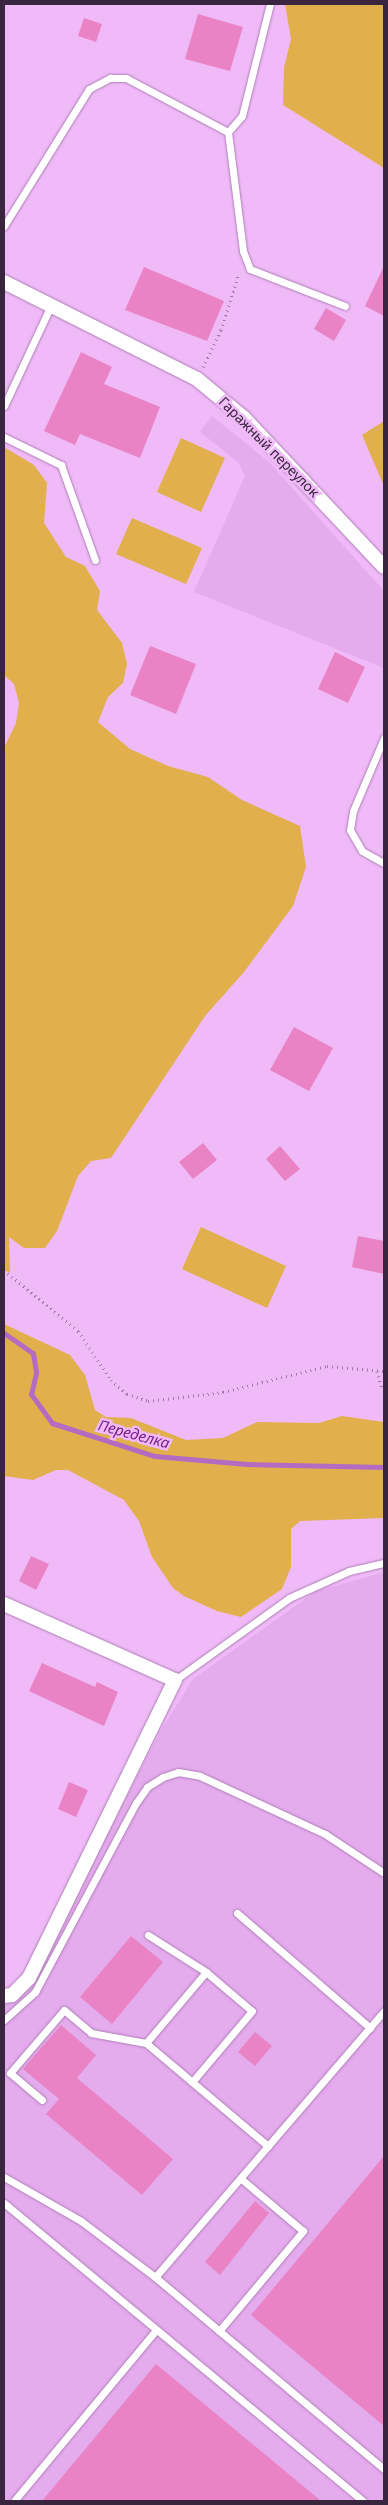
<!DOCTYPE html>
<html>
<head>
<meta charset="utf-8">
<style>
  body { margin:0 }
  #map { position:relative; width:388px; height:2505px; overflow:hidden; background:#efbaf7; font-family:"Noto Sans",sans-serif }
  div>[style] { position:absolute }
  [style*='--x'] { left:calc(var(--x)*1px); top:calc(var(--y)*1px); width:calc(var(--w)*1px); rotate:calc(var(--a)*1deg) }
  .built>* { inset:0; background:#e4abed }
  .green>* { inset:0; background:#e1af4b }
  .stream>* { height:5px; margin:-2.5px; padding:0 2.5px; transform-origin:2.5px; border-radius:2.5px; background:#b56bc1 }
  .building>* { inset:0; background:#e983c5 }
  .path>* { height:3px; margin-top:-1.5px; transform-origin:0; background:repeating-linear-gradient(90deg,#a079a6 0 1px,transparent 0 5px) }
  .roads { filter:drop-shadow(0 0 1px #ae7db6) drop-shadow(0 0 1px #ae7db6) }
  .service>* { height:7px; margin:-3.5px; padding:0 3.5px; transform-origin:3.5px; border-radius:3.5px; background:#fff }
  .minor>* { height:14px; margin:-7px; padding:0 7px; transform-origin:7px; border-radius:7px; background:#fff }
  span { translate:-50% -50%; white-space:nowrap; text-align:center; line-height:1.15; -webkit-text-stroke:5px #efbaf7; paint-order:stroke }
  .street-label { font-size:14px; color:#39253d }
  .water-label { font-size:15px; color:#7c208a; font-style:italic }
  .frame { position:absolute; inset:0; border:5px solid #39253d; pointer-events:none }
</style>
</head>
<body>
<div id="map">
  <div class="built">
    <div style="clip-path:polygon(212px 416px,269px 462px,384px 591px,384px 668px,194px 592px,245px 476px,238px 462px,200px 432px)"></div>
    <div style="clip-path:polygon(384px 1572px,384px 2501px,4px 2501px,4px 2002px,15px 2002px,28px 1989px,161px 1730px,193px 1679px,316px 1591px)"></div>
  </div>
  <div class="green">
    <div style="clip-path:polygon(285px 4px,384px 4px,384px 168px,283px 105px,284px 68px,291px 39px)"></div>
    <div style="clip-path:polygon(384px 421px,384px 486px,362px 435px)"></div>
    <div style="clip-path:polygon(181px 438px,225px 458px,201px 512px,157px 492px)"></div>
    <div style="clip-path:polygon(4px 447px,34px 465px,47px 483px,44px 523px,66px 557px,85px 566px,100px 591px,97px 610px,122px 643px,127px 664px,123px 683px,108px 697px,98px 722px,130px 749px,168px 766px,208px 777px,242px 800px,300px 826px,306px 867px,293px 906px,244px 972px,205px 1016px,111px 1158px,91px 1161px,78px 1176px,57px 1231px,45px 1248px,24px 1248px,9px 1237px,10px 1273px,4px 1270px,4px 748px,16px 723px,19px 703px,14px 684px,4px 675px)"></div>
    <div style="clip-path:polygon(132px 518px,202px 548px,186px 584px,116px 554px)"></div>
    <div style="clip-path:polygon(201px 1227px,286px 1266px,267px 1308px,182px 1269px)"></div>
    <div style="clip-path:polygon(4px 1324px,70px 1355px,85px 1375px,95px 1410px,106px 1417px,131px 1418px,186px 1440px,223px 1438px,257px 1422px,319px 1423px,342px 1416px,384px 1422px,384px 1518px,300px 1521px,291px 1529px,291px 1567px,282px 1589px,241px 1617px,217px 1611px,184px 1596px,173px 1588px,152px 1557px,139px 1521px,124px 1500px,68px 1470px,56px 1470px,33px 1480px,4px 1476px)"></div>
  </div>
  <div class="stream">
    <div style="--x:4;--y:1333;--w:35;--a:35"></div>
    <div style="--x:33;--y:1353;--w:20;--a:81"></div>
    <div style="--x:36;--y:1373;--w:22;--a:103"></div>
    <div style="--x:31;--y:1394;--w:36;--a:54"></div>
    <div style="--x:52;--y:1423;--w:108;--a:17.8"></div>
    <div style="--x:155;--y:1456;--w:92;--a:5"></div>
    <div style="--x:247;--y:1464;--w:137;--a:1.3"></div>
  </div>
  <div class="building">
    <div style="clip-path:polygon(198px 14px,243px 27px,230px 71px,185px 59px)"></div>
    <div style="clip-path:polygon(84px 18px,102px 24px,96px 42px,78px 36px)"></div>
    <div style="clip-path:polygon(384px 266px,384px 316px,365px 306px)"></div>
    <div style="clip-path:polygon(144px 267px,224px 301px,207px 341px,125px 310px)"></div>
    <div style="clip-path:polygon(326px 308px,346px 320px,334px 341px,314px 329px)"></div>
    <div style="clip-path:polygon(81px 352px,112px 367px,104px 384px,160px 407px,140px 458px,80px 434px,75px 445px,44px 431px)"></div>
    <div style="clip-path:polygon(150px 646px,196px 664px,176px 714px,130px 695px)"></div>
    <div style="clip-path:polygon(335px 652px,365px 667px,348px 703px,318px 689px)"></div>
    <div style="clip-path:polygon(294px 1027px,333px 1048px,309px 1091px,270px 1070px)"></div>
    <div style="clip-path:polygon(203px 1143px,217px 1160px,193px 1179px,179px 1162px)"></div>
    <div style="clip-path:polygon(280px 1146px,300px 1169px,285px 1181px,266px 1159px)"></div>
    <div style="clip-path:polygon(358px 1236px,384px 1241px,384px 1274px,352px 1267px)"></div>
    <div style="clip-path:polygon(31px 1556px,49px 1564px,36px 1590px,19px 1581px)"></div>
    <div style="clip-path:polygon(42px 1663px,95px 1687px,97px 1682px,118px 1692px,104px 1726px,29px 1691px)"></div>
    <div style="clip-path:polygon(69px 1782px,88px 1790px,76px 1817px,58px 1809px)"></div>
    <div style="clip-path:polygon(131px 1936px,163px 1962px,112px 2024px,80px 1997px)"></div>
    <div style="clip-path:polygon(61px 2025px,96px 2055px,77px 2078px,173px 2159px,142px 2195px,46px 2114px,59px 2099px,23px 2069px)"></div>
    <div style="clip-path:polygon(255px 2032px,272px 2046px,255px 2066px,238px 2052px)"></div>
    <div style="clip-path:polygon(384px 2156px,384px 2426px,251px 2315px)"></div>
    <div style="clip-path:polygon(255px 2201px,269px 2213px,220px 2275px,205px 2262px)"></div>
    <div style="clip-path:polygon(156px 2364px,321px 2501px,42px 2501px)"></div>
  </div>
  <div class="path">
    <div style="--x:203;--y:367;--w:41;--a:-64.1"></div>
    <div style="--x:221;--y:330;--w:60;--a:-72.5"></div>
    <div style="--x:4;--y:1270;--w:96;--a:39.5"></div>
    <div style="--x:78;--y:1331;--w:59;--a:56"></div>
    <div style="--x:111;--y:1380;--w:21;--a:41"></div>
    <div style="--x:127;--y:1394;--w:22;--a:18"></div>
    <div style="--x:148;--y:1401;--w:76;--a:-6.8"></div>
    <div style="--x:223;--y:1392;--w:107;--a:-14"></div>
    <div style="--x:327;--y:1366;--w:57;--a:5"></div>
    <div style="--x:377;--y:1371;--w:18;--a:74"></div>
  </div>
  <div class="roads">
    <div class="service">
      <div style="--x:228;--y:132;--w:21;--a:-49"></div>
      <div style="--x:242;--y:116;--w:115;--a:-76"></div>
      <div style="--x:4;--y:226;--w:161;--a:-58.2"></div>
      <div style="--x:89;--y:89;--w:24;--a:-28"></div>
      <div style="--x:110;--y:78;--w:16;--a:0"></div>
      <div style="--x:126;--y:78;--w:115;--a:27.9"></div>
      <div style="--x:228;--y:132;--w:120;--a:82.8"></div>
      <div style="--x:243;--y:251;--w:19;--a:69"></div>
      <div style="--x:250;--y:269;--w:102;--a:21.3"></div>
      <div style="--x:4;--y:406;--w:111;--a:-65"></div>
      <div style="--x:4;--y:437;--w:64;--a:26.2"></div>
      <div style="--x:61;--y:465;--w:101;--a:70.3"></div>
      <div style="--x:384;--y:738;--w:79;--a:113"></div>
      <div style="--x:353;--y:811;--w:19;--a:99"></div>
      <div style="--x:350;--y:830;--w:24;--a:60"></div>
      <div style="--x:362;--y:851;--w:25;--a:29"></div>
      <div style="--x:175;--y:1680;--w:140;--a:-35.7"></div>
      <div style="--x:289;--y:1598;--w:66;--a:-24.2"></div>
      <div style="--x:349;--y:1571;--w:36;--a:-13"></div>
      <div style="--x:237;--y:1913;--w:176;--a:40.8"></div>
      <div style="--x:148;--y:1935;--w:69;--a:32.5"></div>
      <div style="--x:206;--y:1972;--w:60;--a:40.3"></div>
      <div style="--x:252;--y:2011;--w:93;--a:130.2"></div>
      <div style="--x:206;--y:1972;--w:93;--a:130.2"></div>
      <div style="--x:146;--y:2043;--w:160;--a:40.2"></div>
      <div style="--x:384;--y:2011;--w:351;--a:130.7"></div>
      <div style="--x:155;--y:2277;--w:299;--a:40"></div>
      <div style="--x:4;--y:2020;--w:42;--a:-42.1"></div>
      <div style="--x:35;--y:1992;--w:214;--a:-61.9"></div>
      <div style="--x:136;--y:1803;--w:19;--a:-55"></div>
      <div style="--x:147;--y:1787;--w:19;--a:-32"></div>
      <div style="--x:163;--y:1777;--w:16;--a:-18"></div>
      <div style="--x:178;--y:1772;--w:22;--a:10"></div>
      <div style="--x:200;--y:1776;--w:138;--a:24.9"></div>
      <div style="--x:325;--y:1834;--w:71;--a:33.5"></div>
      <div style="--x:42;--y:2100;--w:42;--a:-139.8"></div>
      <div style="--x:10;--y:2073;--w:83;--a:-49.4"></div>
      <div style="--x:64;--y:2010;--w:35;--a:40"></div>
      <div style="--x:91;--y:2033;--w:56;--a:10.3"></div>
      <div style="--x:4;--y:2177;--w:89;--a:29.7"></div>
      <div style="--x:81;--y:2221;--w:93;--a:37.1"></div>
      <div style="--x:4;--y:2203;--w:467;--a:39.7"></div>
      <div style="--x:219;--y:2331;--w:131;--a:-50"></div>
      <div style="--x:303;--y:2231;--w:82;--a:-139.9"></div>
      <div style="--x:14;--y:2501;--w:222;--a:-50.3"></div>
    </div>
    <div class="minor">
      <div style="--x:4;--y:282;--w:216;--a:26.7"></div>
      <div style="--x:197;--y:379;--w:61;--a:39.7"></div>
      <div style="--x:244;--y:418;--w:204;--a:46.8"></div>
      <div style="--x:4;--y:1604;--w:187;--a:24"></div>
      <div style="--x:175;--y:1680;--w:332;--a:116.1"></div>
      <div style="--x:29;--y:1978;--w:24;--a:135"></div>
      <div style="--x:12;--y:1995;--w:8;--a:173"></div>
    </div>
  </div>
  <div class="street-label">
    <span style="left:269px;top:447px;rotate:45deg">Гаражный переулок</span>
  </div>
  <div class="water-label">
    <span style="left:134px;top:1434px;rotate:15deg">Переделка</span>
  </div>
  <div class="frame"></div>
</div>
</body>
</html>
